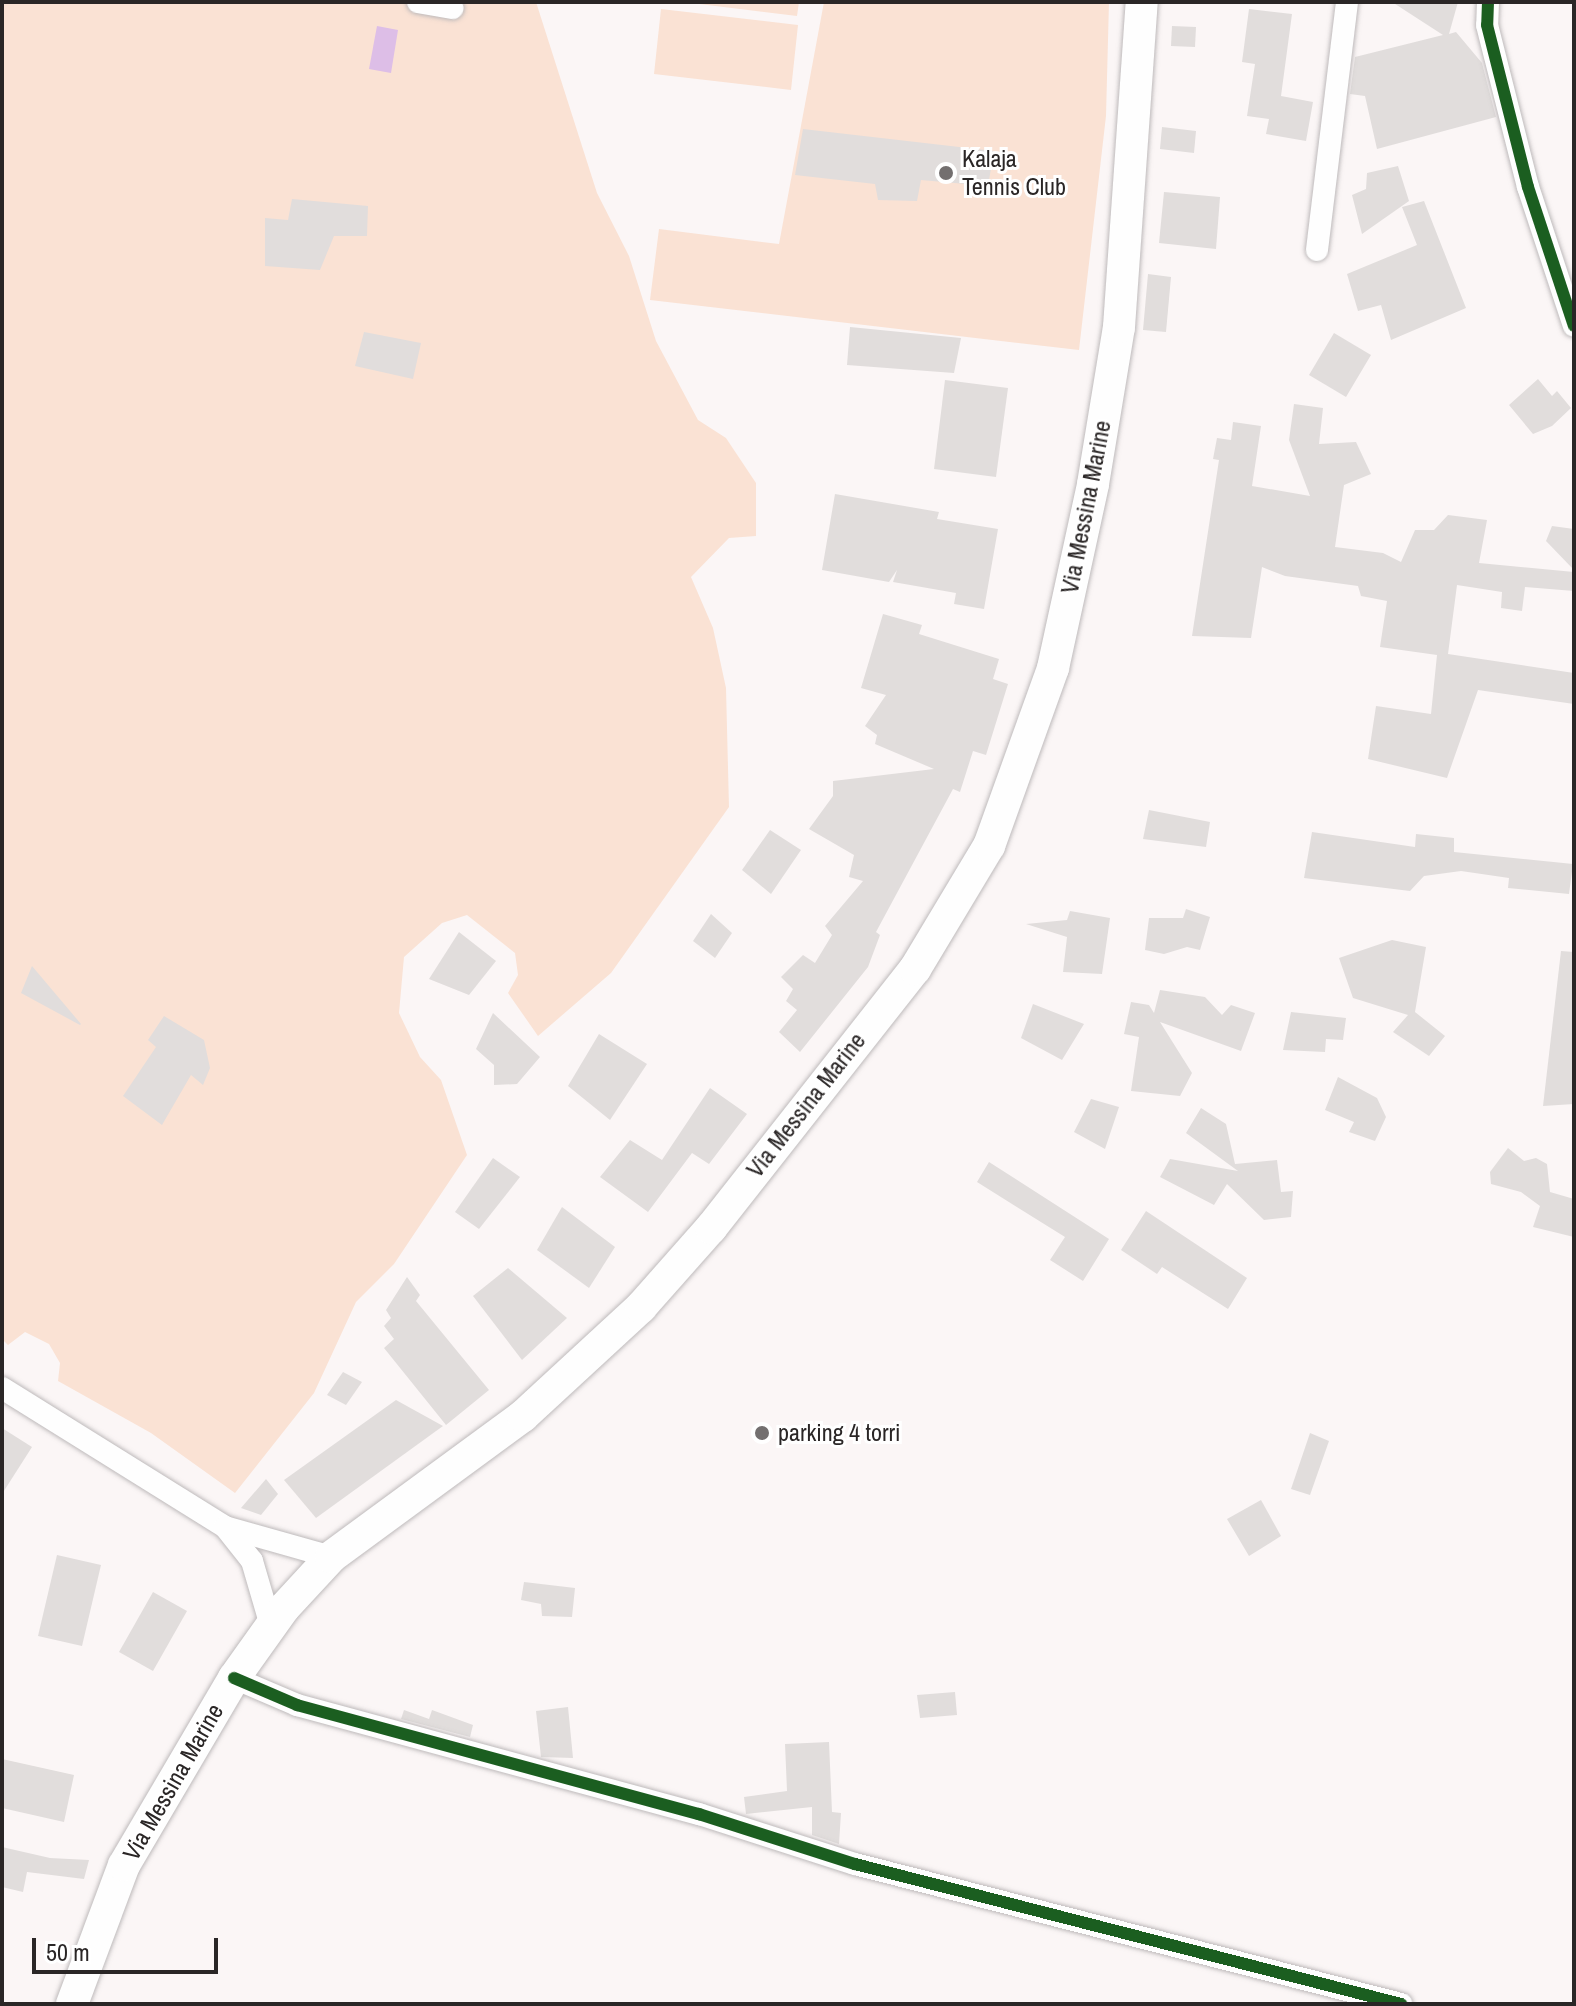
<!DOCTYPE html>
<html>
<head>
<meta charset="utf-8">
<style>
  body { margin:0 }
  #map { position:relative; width:1576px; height:2006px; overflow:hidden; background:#fbf6f6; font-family:"Archivo Narrow",sans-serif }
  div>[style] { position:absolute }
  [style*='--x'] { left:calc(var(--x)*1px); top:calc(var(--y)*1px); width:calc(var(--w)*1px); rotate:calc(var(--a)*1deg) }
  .green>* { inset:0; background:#fae2d4 }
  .water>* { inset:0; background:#ddbee7 }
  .building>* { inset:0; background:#e1dddc }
  .roads { filter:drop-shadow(0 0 2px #bebabb) drop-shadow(0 0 2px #bebabb) }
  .minor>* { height:22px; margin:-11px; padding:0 11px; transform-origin:11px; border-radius:11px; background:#fefefe }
  .secondary>* { height:32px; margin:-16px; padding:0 16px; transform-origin:16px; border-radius:16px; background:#fefefe }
  .cycleway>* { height:12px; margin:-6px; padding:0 6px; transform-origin:6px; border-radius:6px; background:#1b5e20 }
  .dots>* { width:22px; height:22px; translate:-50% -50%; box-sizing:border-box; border:4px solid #fff; border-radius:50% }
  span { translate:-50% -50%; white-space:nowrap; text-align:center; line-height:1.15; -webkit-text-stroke:6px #fff; paint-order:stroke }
  .poi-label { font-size:24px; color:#2a2626 }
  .left { translate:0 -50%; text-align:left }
  .street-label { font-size:24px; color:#2a2626 }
  .frame { position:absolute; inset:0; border:4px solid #2a2626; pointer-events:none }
  .scale { position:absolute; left:32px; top:1938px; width:186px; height:36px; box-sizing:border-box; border:4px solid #2a2626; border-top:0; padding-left:10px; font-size:24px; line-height:28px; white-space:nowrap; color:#2a2626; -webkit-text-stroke:6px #fff; paint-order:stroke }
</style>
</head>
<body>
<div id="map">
  <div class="green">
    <div style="clip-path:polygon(2px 2px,536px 2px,597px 193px,629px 256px,656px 341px,698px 420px,726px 438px,756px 483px,756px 536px,729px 538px,691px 577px,713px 628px,726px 688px,729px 807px,611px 973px,538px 1036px,508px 993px,518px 975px,515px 953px,467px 915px,442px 923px,404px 957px,399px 1013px,420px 1057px,441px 1080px,467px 1155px,394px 1264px,356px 1302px,314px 1393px,235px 1493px,151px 1433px,58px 1381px,60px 1363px,49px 1344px,25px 1332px,8px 1345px,2px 1339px)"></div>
    <div style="clip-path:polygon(683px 2px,799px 2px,797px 16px)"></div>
    <div style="clip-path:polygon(824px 2px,1109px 2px,1106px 116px,1079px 350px,650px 300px,659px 229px,779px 244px)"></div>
    <div style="clip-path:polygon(661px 9px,798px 25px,791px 90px,654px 74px)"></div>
  </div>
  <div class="water">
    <div style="clip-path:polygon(377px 26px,398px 30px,391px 73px,369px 69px)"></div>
  </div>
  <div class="building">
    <div style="clip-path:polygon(1392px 2px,1458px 2px,1449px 34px,1456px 32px,1482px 63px,1496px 117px,1377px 149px,1365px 96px,1350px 94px,1355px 57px,1443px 35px)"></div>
    <div style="clip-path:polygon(1249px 9px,1292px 14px,1281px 96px,1313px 102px,1306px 141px,1266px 134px,1269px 119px,1247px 116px,1255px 64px,1242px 62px)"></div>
    <div style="clip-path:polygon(1172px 26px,1196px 27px,1195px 47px,1171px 46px)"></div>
    <div style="clip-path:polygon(1162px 127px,1196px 131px,1194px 153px,1160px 149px)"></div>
    <div style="clip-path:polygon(803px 129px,994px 151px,988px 186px,921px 180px,917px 201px,878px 200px,875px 184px,795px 175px)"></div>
    <div style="clip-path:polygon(1398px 166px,1409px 201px,1362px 234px,1352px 195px,1366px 189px,1367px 173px)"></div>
    <div style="clip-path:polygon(1164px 192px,1220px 197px,1216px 249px,1159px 243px)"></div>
    <div style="clip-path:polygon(292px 199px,368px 206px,367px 236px,334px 236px,320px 270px,265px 266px,265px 218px,288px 220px)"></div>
    <div style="clip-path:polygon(1424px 201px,1466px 308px,1391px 340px,1381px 305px,1358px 311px,1347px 274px,1417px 245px,1402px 207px)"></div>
    <div style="clip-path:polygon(1148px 274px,1171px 277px,1166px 332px,1143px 330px)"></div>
    <div style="clip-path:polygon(850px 327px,961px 338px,954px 373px,847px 365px)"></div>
    <div style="clip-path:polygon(364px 332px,421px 343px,413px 379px,355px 366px)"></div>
    <div style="clip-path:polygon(1334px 333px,1371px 355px,1346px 397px,1309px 375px)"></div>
    <div style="clip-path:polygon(1538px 379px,1552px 396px,1557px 391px,1571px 408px,1552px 426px,1533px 434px,1509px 405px)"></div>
    <div style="clip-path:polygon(945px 380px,1008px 388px,996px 477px,934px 469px)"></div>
    <div style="clip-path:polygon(1294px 404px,1323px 408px,1319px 444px,1356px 442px,1371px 474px,1344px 485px,1335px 547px,1383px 553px,1401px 562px,1415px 530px,1434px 530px,1448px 515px,1487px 520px,1479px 563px,1574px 572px,1574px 591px,1525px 587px,1522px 611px,1501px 608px,1502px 592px,1457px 585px,1448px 654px,1574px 673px,1574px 704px,1478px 690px,1447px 778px,1368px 759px,1376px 706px,1431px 714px,1437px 655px,1380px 647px,1387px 601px,1361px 596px,1358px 586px,1285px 576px,1262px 567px,1251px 638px,1192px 636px,1219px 460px,1213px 459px,1217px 438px,1231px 440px,1233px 422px,1261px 426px,1252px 486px,1310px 496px,1289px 440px)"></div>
    <div style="clip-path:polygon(835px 494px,939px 512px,937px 519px,998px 529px,984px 609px,954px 604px,956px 593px,893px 582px,897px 570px,889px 582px,822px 570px)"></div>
    <div style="clip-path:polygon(1552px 526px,1574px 529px,1574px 570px,1546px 541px)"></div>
    <div style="clip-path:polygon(883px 614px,922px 625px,919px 634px,999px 659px,993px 679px,1008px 684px,986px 755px,973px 751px,960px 792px,953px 789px,876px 932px,880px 935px,868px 967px,800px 1052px,779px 1032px,797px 1010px,786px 1001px,793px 989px,781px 977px,803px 955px,815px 963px,832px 935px,825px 926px,863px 881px,849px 877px,854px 855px,809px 829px,833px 796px,833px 781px,934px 769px,875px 744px,877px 735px,865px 726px,886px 695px,861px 688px)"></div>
    <div style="clip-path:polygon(1149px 810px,1210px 822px,1206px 847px,1143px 839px)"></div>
    <div style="clip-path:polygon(770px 830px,801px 850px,771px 894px,742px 870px)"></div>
    <div style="clip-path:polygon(1312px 832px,1415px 847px,1416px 834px,1454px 838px,1454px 852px,1573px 864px,1569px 894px,1508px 888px,1509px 878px,1461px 871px,1424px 876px,1410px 891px,1304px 878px)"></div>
    <div style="clip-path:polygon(1186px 909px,1210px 917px,1200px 950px,1187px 947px,1164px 954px,1145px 950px,1149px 918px,1183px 918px)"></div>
    <div style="clip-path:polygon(1070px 911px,1110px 918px,1102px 974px,1063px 972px,1067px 937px,1026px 924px,1067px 920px)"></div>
    <div style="clip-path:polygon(711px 914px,732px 933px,715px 958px,693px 941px)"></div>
    <div style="clip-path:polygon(459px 932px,496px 961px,469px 995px,429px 979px)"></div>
    <div style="clip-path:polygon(1392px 940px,1426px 947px,1415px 1012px,1445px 1036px,1429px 1056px,1393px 1032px,1408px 1015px,1353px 998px,1339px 958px)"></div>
    <div style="clip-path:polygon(1561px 951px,1574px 952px,1574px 1104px,1543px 1106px)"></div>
    <div style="clip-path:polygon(32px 966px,81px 1024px,80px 1025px,21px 993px)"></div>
    <div style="clip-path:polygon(1160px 990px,1205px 997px,1222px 1015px,1231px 1005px,1255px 1013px,1241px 1051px,1160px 1022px,1192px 1073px,1180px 1096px,1131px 1091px,1139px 1037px,1124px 1034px,1131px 1002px,1149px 1005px,1154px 1013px)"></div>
    <div style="clip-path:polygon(1033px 1004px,1084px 1024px,1062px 1060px,1021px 1038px)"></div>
    <div style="clip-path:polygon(1291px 1012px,1346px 1018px,1343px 1040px,1326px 1039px,1325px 1052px,1283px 1050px)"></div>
    <div style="clip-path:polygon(493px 1013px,540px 1057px,517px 1084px,494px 1085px,494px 1065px,476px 1049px)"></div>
    <div style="clip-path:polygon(164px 1016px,204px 1040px,210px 1068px,203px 1085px,191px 1075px,162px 1125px,123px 1096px,156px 1047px,148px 1040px)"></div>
    <div style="clip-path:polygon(599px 1034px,647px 1064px,610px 1120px,568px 1086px)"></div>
    <div style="clip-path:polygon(1338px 1077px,1377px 1098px,1386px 1117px,1375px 1141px,1349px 1132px,1354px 1122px,1325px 1110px)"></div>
    <div style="clip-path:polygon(710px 1088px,747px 1114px,709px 1164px,692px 1153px,648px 1212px,600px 1177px,630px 1140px,662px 1160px)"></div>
    <div style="clip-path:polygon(1091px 1099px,1119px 1107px,1105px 1149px,1074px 1132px)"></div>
    <div style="clip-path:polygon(1201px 1108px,1226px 1124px,1235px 1164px,1277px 1160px,1281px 1192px,1293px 1191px,1291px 1217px,1264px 1220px,1227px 1184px,1214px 1205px,1160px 1177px,1170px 1159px,1238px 1171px,1186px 1133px)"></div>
    <div style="clip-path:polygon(1508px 1148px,1524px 1161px,1536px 1158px,1547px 1164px,1550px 1192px,1574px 1199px,1574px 1237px,1533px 1227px,1540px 1206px,1521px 1192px,1491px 1184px,1490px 1172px)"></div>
    <div style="clip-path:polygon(493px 1158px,520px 1177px,479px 1229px,455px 1212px)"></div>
    <div style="clip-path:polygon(989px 1162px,1109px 1239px,1083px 1281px,1050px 1260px,1065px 1237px,977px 1182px)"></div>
    <div style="clip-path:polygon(562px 1207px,615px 1247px,589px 1288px,537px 1250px)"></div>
    <div style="clip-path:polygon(1146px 1211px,1247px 1278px,1228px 1309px,1162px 1267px,1157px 1274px,1121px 1250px)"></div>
    <div style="clip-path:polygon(508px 1268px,567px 1318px,522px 1360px,473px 1296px)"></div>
    <div style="clip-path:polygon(407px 1277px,420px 1295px,416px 1301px,489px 1390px,446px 1425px,384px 1348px,394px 1339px,384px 1326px,391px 1318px,386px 1310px)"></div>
    <div style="clip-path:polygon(343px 1372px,362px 1382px,346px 1405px,327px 1395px)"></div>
    <div style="clip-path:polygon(396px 1400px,443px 1426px,316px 1518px,284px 1480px)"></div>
    <div style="clip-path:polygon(2px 1428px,32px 1447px,2px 1494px)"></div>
    <div style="clip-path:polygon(1310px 1433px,1329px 1441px,1310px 1495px,1291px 1489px)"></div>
    <div style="clip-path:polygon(266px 1479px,278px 1494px,261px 1515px,241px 1508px)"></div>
    <div style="clip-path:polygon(1261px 1500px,1281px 1536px,1249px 1556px,1227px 1519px)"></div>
    <div style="clip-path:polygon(57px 1555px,101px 1565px,82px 1646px,38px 1636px)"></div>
    <div style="clip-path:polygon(524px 1582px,575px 1588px,572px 1617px,542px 1616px,541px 1604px,521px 1600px)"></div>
    <div style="clip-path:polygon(153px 1592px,187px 1611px,153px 1671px,119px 1652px)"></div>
    <div style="clip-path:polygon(955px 1692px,957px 1715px,920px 1718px,917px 1695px)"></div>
    <div style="clip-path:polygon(568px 1707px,573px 1758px,541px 1757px,536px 1711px)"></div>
    <div style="clip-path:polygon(404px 1710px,429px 1719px,432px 1710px,473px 1725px,470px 1737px,401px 1719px)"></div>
    <div style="clip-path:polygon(829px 1742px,832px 1812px,841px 1813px,839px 1844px,812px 1835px,812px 1807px,746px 1814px,744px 1797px,787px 1791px,785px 1744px)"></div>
    <div style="clip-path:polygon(2px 1759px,74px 1775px,64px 1822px,2px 1808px)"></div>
    <div style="clip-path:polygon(2px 1847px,50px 1858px,89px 1860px,84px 1879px,27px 1872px,23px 1892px,2px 1887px)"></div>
  </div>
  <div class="roads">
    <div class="minor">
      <div style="--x:418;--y:2;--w:35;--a:10"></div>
      <div style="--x:1488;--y:2;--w:23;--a:92"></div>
      <div style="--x:1487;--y:25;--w:167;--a:75.8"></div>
      <div style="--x:1528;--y:187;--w:146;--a:71.7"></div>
      <div style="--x:1317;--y:250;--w:250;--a:-83.1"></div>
      <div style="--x:2;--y:1388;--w:263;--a:31.9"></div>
      <div style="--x:225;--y:1527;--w:110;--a:15.8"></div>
      <div style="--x:225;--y:1527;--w:43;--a:51.5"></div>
      <div style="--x:252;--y:1561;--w:68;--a:73.7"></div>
      <div style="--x:234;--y:1678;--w:69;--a:23.2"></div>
      <div style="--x:297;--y:1705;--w:417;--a:15.2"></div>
      <div style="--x:699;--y:1814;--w:164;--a:17.8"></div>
      <div style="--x:855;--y:1864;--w:564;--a:14.38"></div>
    </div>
    <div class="secondary">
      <div style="--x:72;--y:2004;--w:148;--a:-69.5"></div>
      <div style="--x:124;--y:1865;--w:217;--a:-59.5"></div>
      <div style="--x:234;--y:1678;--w:86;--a:-54.5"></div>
      <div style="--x:284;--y:1608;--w:69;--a:-47.3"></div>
      <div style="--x:331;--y:1557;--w:238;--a:-36.3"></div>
      <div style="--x:523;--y:1416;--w:161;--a:-42.7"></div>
      <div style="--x:641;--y:1307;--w:106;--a:-48.5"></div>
      <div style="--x:711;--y:1228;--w:330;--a:-51.8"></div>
      <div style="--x:915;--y:969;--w:144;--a:-59"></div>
      <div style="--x:989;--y:846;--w:189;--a:-70.2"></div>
      <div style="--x:1053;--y:668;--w:188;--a:-77.7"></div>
      <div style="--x:1093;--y:484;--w:159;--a:-80.6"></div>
      <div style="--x:1119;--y:327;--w:326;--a:-86"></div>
    </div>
  </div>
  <div class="cycleway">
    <div style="--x:1488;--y:2;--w:23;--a:92"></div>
    <div style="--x:1487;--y:25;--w:167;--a:75.8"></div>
    <div style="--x:1528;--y:187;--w:146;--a:71.7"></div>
    <div style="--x:234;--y:1678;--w:69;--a:23.2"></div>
    <div style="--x:297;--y:1705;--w:417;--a:15.2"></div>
    <div style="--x:699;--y:1814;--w:164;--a:17.8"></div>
    <div style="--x:855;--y:1864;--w:564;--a:14.38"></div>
  </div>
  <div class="dots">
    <div style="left:946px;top:173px;background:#736f6f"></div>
    <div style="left:762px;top:1433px;background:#736f6f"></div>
  </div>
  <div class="poi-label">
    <span class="left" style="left:962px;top:173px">Kalaja<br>Tennis Club</span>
    <span class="left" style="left:778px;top:1433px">parking 4 torri</span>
  </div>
  <div class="street-label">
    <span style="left:1086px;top:507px;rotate:-79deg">Via Messina Marine</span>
    <span style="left:806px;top:1105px;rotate:-52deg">Via Messina Marine</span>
    <span style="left:173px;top:1782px;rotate:-60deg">Via Messina Marine</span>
  </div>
  <div class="frame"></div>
  <div class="scale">50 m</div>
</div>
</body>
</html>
